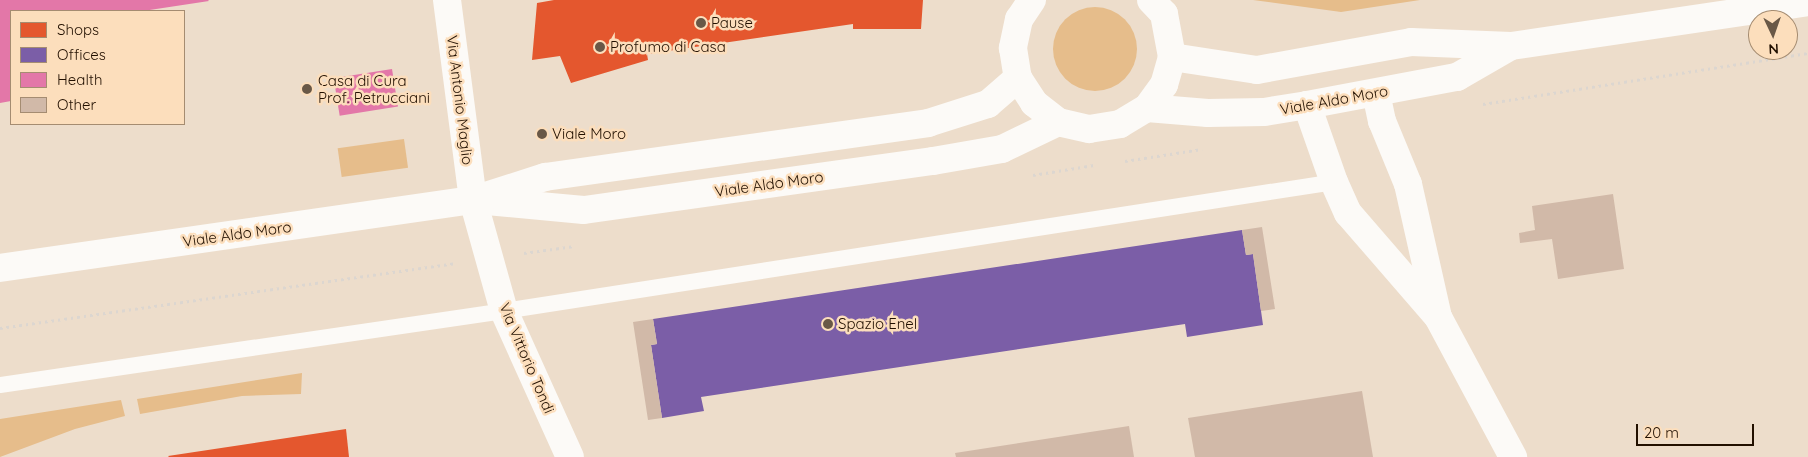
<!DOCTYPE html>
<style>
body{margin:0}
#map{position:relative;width:1808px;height:457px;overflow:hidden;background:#edddcb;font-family:Quicksand,sans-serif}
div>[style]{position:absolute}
.green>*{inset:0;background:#e6bd8b;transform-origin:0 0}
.round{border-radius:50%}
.shops>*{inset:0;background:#e4572e}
.offices>*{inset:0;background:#7b5ea7}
.health>*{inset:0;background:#e377a8;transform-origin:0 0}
.building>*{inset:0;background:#d1b9a8}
.path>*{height:3px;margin-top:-1.5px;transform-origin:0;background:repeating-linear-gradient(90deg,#dcd6d0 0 2.5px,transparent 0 6.5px)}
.lane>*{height:16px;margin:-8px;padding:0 8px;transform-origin:8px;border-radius:8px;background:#fcfaf7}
.street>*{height:28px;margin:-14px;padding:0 14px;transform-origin:14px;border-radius:14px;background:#fcfaf7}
.secondary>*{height:28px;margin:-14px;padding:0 14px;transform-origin:14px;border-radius:14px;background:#fcfaf7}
.dots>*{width:14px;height:14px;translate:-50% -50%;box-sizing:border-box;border:2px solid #fcdebc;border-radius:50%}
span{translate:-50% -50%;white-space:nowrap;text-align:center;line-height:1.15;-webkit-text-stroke:5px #fcdebc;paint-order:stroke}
.poi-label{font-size:15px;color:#221000}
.left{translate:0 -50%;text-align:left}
.street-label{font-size:15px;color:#221000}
.legend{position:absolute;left:10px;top:10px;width:175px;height:115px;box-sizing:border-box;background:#fcdebc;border:1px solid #a58c71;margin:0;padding:6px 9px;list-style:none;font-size:15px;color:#221000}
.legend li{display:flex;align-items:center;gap:10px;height:25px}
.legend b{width:25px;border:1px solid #a58c71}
.north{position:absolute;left:1748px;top:10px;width:50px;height:50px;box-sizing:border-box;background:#fcdebc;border:1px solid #a58c71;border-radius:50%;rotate:177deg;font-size:14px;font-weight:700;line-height:20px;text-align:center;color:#221000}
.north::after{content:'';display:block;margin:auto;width:18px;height:22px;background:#695847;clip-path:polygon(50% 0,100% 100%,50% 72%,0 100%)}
.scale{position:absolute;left:1636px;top:424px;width:118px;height:22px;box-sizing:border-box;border:2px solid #221000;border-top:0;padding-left:6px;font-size:15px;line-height:18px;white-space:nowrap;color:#221000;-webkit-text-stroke:4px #fcdebc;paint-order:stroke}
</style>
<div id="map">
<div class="green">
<i style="clip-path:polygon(1253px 0,1420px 0,1341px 12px)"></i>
<i class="round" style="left:1053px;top:7px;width:84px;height:84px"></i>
<i style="left:404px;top:139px;width:29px;height:67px;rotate:82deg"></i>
<i style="clip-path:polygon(302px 373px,301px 394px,242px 396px,140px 414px,137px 399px)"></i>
<i style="clip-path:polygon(121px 400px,125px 416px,75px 429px,0 457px,0 419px)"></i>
</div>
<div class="shops">
<i style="clip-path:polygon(554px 0,923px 0,921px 29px,853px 29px,853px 24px,647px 54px,648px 60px,571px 83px,560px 56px,532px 60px,537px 3px)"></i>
<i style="clip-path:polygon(346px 429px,349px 457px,169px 457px,168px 456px)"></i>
</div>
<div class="offices">
<i style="clip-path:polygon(1242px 230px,1246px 255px,1253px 254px,1263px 325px,1187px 337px,1185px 324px,701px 397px,704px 411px,662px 418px,651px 345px,657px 344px,653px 319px)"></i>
</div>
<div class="health">
<i style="clip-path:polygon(0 0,208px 0,209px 1px,143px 11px,11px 11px,11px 101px,0 103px)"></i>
<i style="left:392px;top:69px;width:38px;height:59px;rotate:81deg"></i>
</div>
<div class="building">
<i style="clip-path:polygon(1613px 194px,1624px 269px,1558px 279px,1552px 239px,1520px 243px,1519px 233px,1535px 230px,1532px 206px)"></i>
<i style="clip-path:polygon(1262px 227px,1275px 309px,1261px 311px,1253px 254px,1246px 255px,1242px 230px)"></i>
<i style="clip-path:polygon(653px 319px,657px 344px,651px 345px,662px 418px,648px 420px,633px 322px)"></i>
<i style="clip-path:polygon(1362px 391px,1373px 457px,1195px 457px,1188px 418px)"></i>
<i style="clip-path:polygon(1129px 426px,1134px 457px,956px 457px,955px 453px)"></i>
</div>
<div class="path">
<i style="left:1483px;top:104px;width:329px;rotate:-8.9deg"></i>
<i style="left:1125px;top:161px;width:78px;rotate:-8.9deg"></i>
<i style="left:1033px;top:175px;width:62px;rotate:-9.3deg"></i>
<i style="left:524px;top:253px;width:51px;rotate:-7.8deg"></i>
<i style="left:0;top:328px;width:461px;rotate:-8.1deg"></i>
</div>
<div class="lane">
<i style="left:0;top:385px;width:509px;rotate:-8.35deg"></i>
<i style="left:504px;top:311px;width:840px;rotate:-8.83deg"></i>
</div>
<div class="street">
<i style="left:447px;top:0;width:202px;rotate:82.6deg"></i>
<i style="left:473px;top:200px;width:115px;rotate:74.4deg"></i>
<i style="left:504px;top:311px;width:160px;rotate:65.7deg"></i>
<i style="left:1376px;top:93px;width:29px;rotate:78deg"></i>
<i style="left:1382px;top:121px;width:68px;rotate:67.6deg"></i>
<i style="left:1408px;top:184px;width:132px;rotate:77.3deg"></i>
<i style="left:1307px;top:105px;width:82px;rotate:70.7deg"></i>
<i style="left:1334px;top:182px;width:34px;rotate:66deg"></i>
<i style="left:1348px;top:213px;width:138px;rotate:49.1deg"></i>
<i style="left:1438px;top:317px;width:159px;rotate:61.8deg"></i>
<i style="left:487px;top:201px;width:97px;rotate:5.3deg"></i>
<i style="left:584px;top:210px;width:352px;rotate:-8deg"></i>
<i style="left:933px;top:161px;width:70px;rotate:-9.9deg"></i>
<i style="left:1002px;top:149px;width:62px;rotate:-25.7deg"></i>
<i style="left:0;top:268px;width:478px;rotate:-8.2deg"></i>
<i style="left:473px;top:200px;width:76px;rotate:-17.7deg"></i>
<i style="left:545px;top:177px;width:387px;rotate:-8deg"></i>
<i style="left:928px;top:123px;width:63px;rotate:-17.6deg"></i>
<i style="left:988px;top:104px;width:40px;rotate:-41deg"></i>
</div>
<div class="secondary">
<i style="left:1032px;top:0;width:23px;rotate:124deg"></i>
<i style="left:1019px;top:19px;width:30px;rotate:102deg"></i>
<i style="left:1013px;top:48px;width:30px;rotate:81deg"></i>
<i style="left:1018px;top:78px;width:30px;rotate:57deg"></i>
<i style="left:1034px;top:103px;width:31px;rotate:38deg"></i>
<i style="left:1058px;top:122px;width:32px;rotate:13deg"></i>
<i style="left:1089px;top:129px;width:31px;rotate:-9deg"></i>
<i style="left:1120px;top:124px;width:31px;rotate:-31deg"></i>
<i style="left:1147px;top:108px;width:29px;rotate:-54deg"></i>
<i style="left:1164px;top:85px;width:29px;rotate:-74deg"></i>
<i style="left:1172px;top:57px;width:44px;rotate:-100.5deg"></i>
<i style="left:1164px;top:14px;width:19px;rotate:-133deg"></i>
<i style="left:1172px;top:57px;width:86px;rotate:8.7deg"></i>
<i style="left:1257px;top:70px;width:157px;rotate:-10.3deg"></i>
<i style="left:1411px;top:42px;width:100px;rotate:2.3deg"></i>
<i style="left:1511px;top:46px;width:300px;rotate:-8.4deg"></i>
<i style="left:1147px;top:108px;width:61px;rotate:4.7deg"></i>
<i style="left:1208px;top:113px;width:56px;rotate:-1deg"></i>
<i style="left:1264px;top:112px;width:44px;rotate:-9.2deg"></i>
<i style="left:1307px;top:105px;width:153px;rotate:-10.6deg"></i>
<i style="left:1457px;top:77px;width:62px;rotate:-29.9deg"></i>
</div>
<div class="dots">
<i style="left:701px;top:23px;background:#695847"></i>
<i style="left:600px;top:47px;background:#695847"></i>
<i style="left:307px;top:89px;background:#695847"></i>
<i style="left:542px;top:134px;background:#695847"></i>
<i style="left:828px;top:324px;background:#695847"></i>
</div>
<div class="poi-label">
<span class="left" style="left:711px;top:23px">Pause</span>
<span class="left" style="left:610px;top:47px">Profumo di Casa</span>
<span class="left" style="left:318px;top:89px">Casa di Cura<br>Prof. Petrucciani</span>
<span class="left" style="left:552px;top:134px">Viale Moro</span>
<span class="left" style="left:838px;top:324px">Spazio Enel</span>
</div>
<div class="street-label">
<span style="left:460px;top:100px;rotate:83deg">Via Antonio Maglio</span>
<span style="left:1334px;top:100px;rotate:-10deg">Viale Aldo Moro</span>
<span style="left:769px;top:184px;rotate:-8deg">Viale Aldo Moro</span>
<span style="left:237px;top:234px;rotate:-8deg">Viale Aldo Moro</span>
<span style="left:527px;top:358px;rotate:67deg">Via Vittorio Tondi</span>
</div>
<ul class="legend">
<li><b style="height:14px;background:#e4572e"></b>Shops</li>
<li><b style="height:14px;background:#7b5ea7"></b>Offices</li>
<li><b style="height:14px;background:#e377a8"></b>Health</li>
<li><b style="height:14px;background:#d1b9a8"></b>Other</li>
</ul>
<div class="north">N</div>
<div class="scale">20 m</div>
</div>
